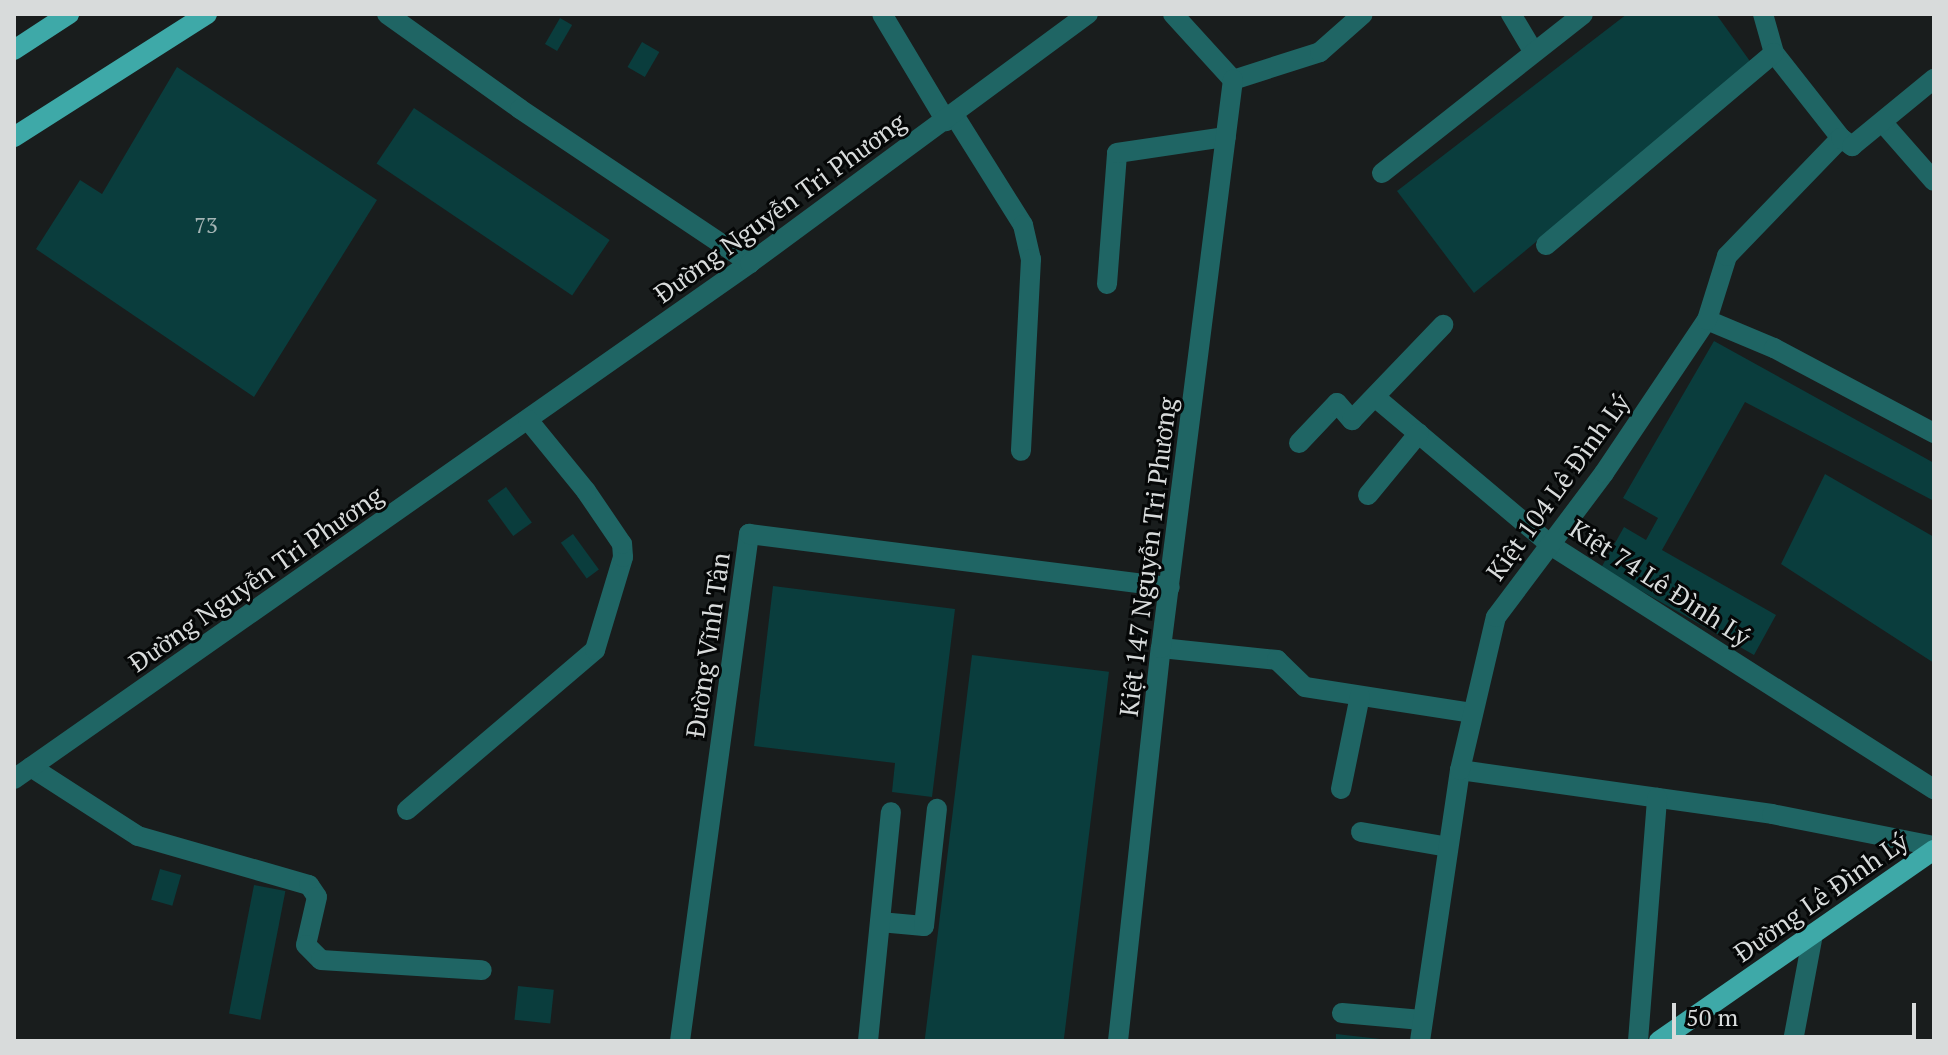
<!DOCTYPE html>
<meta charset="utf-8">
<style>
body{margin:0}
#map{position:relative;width:1948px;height:1055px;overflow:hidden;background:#191d1d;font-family:"PT Serif",serif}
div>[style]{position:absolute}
.building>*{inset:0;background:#0a3d3d;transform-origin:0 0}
.minor>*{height:20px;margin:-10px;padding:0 10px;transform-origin:10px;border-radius:10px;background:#1f6564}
.major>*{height:20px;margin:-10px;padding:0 10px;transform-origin:10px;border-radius:10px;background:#3ea9a8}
span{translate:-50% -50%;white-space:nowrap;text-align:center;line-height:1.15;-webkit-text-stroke:6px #050707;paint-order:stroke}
.number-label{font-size:22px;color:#a4b4b4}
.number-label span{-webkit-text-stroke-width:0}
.street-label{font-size:26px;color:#d8dbdb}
.frame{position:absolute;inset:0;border:16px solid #d8dbdb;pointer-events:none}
.scale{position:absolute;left:1672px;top:1003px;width:244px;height:36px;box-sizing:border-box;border:4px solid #d8dbdb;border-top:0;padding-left:10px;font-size:24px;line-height:28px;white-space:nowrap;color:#d8dbdb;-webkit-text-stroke:6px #050707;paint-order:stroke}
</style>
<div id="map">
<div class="building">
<i style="clip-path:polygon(1627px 14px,1716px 14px,1752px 64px,1474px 293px,1397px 191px)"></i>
<i style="left:560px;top:18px;width:14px;height:30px;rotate:30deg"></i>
<i style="left:642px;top:42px;width:20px;height:29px;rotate:30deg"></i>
<i style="clip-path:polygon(177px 67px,377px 200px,254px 397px,36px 249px,80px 180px,102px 194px)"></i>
<i style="left:414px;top:108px;width:236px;height:67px;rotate:34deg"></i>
<i style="clip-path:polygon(1714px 341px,1934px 463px,1934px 501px,1745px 402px,1662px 550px,1776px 615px,1754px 655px,1601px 568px,1624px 527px,1646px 540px,1658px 518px,1623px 498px)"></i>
<i style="clip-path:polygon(1825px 474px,1934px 537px,1934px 663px,1781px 564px)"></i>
<i style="left:506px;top:487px;width:44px;height:23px;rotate:54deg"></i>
<i style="left:573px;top:534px;width:44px;height:15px;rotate:54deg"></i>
<i style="clip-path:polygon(773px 586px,955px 609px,932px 797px,892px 792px,895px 763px,754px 746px)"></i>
<i style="left:972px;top:655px;width:138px;height:389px;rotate:7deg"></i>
<i style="left:160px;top:869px;width:22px;height:32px;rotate:16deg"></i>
<i style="left:254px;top:885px;width:32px;height:131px;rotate:11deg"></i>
<i style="left:518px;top:986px;width:36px;height:34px;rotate:6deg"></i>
<i style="clip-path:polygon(1336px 1034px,1380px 1039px,1380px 1041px,1336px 1041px)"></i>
</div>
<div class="minor">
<i style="left:387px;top:14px;width:163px;rotate:35.5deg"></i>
<i style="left:520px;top:109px;width:277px;rotate:33.8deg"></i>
<i style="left:882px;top:14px;width:125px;rotate:59.1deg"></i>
<i style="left:1173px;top:14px;width:89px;rotate:47.7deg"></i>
<i style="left:1511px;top:14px;width:43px;rotate:59.3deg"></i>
<i style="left:1763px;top:14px;width:41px;rotate:74.2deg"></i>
<i style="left:1774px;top:53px;width:108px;rotate:51.8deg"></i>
<i style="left:1233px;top:80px;width:91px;rotate:-17.8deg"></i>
<i style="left:1320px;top:52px;width:57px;rotate:-41.5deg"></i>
<i style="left:954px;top:115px;width:130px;rotate:57.9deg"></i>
<i style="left:1023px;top:225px;width:35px;rotate:77deg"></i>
<i style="left:1031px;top:259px;width:192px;rotate:93deg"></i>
<i style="left:1883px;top:123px;width:77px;rotate:48.7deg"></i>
<i style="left:1382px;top:173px;width:256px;rotate:-38.3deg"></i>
<i style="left:1546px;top:245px;width:298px;rotate:-40.1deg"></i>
<i style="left:1107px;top:284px;width:131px;rotate:-85.6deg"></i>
<i style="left:1117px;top:153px;width:110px;rotate:-8.4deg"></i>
<i style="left:1707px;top:320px;width:73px;rotate:22.7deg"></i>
<i style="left:1774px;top:348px;width:181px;rotate:28deg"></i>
<i style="left:1375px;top:397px;width:231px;rotate:40.1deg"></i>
<i style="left:1552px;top:546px;width:453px;rotate:32.5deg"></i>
<i style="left:1299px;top:443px;width:55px;rotate:-46.5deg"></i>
<i style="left:1337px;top:403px;width:23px;rotate:49deg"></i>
<i style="left:1352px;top:420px;width:132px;rotate:-46.2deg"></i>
<i style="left:1368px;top:495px;width:80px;rotate:-50.6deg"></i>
<i style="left:1161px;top:648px;width:117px;rotate:5.9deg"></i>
<i style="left:1277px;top:660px;width:39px;rotate:44deg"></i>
<i style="left:1305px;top:687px;width:170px;rotate:8.8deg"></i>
<i style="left:31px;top:767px;width:127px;rotate:32.8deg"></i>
<i style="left:138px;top:836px;width:178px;rotate:16deg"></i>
<i style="left:309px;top:885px;width:14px;rotate:56deg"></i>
<i style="left:317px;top:897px;width:49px;rotate:102.9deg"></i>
<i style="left:306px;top:945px;width:21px;rotate:45deg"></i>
<i style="left:321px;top:960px;width:161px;rotate:3.6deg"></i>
<i style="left:1460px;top:770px;width:315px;rotate:8deg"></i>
<i style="left:1772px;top:814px;width:165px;rotate:11.2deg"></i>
<i style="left:14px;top:779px;width:899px;rotate:-35.03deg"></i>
<i style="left:750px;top:263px;width:420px;rotate:-36.4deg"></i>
<i style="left:1341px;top:789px;width:95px;rotate:-78.5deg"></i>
<i style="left:407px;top:810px;width:247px;rotate:-40.4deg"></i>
<i style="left:595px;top:650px;width:97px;rotate:-73.2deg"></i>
<i style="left:623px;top:557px;width:13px;rotate:-94deg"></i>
<i style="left:622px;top:544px;width:64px;rotate:-124.2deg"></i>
<i style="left:586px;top:491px;width:92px;rotate:-129.2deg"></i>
<i style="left:1361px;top:832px;width:88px;rotate:9.8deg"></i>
<i style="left:880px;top:922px;width:44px;rotate:5.2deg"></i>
<i style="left:924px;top:926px;width:118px;rotate:-83.7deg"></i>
<i style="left:1342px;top:1013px;width:80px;rotate:5deg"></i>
<i style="left:680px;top:1041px;width:512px;rotate:-82.25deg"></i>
<i style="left:749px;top:534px;width:424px;rotate:7.2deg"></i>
<i style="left:868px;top:1041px;width:230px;rotate:-84.3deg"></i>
<i style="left:1118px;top:1041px;width:395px;rotate:-83.8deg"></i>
<i style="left:1161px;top:648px;width:573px;rotate:-82.78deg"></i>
<i style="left:1420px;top:1041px;width:274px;rotate:-81.6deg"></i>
<i style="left:1460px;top:770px;width:157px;rotate:-76.8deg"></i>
<i style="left:1496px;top:617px;width:180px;rotate:-53.1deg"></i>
<i style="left:1604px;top:473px;width:184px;rotate:-56.1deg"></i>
<i style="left:1707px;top:320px;width:67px;rotate:-72.6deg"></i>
<i style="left:1727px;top:256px;width:164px;rotate:-46deg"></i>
<i style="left:1841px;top:138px;width:14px;rotate:36deg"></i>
<i style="left:1852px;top:146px;width:106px;rotate:-39.3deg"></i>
<i style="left:1638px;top:1041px;width:244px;rotate:-85.5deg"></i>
<i style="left:1793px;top:1041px;width:109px;rotate:-79.4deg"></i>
</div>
<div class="major">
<i style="left:14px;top:50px;width:66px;rotate:-33.2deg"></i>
<i style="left:14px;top:137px;width:229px;rotate:-32.5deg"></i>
<i style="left:1659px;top:1041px;width:335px;rotate:-34.8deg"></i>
</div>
<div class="number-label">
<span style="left:206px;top:225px">73</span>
</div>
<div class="street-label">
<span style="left:780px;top:208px;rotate:-36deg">Đường Nguyễn Tri Phương</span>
<span style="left:1558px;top:487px;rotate:-54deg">Kiệt 104 Lê Đình Lý</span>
<span style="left:1148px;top:557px;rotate:-83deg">Kiệt 147 Nguyễn Tri Phương</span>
<span style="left:256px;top:579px;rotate:-35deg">Đường Nguyễn Tri Phương</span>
<span style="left:1660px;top:583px;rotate:33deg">Kiệt 74 Lê Đình Lý</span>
<span style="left:708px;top:645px;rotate:-82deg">Đường Vĩnh Tân</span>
<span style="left:1821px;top:897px;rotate:-35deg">Đường Lê Đình Lý</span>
</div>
<div class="frame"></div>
<div class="scale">50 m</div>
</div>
